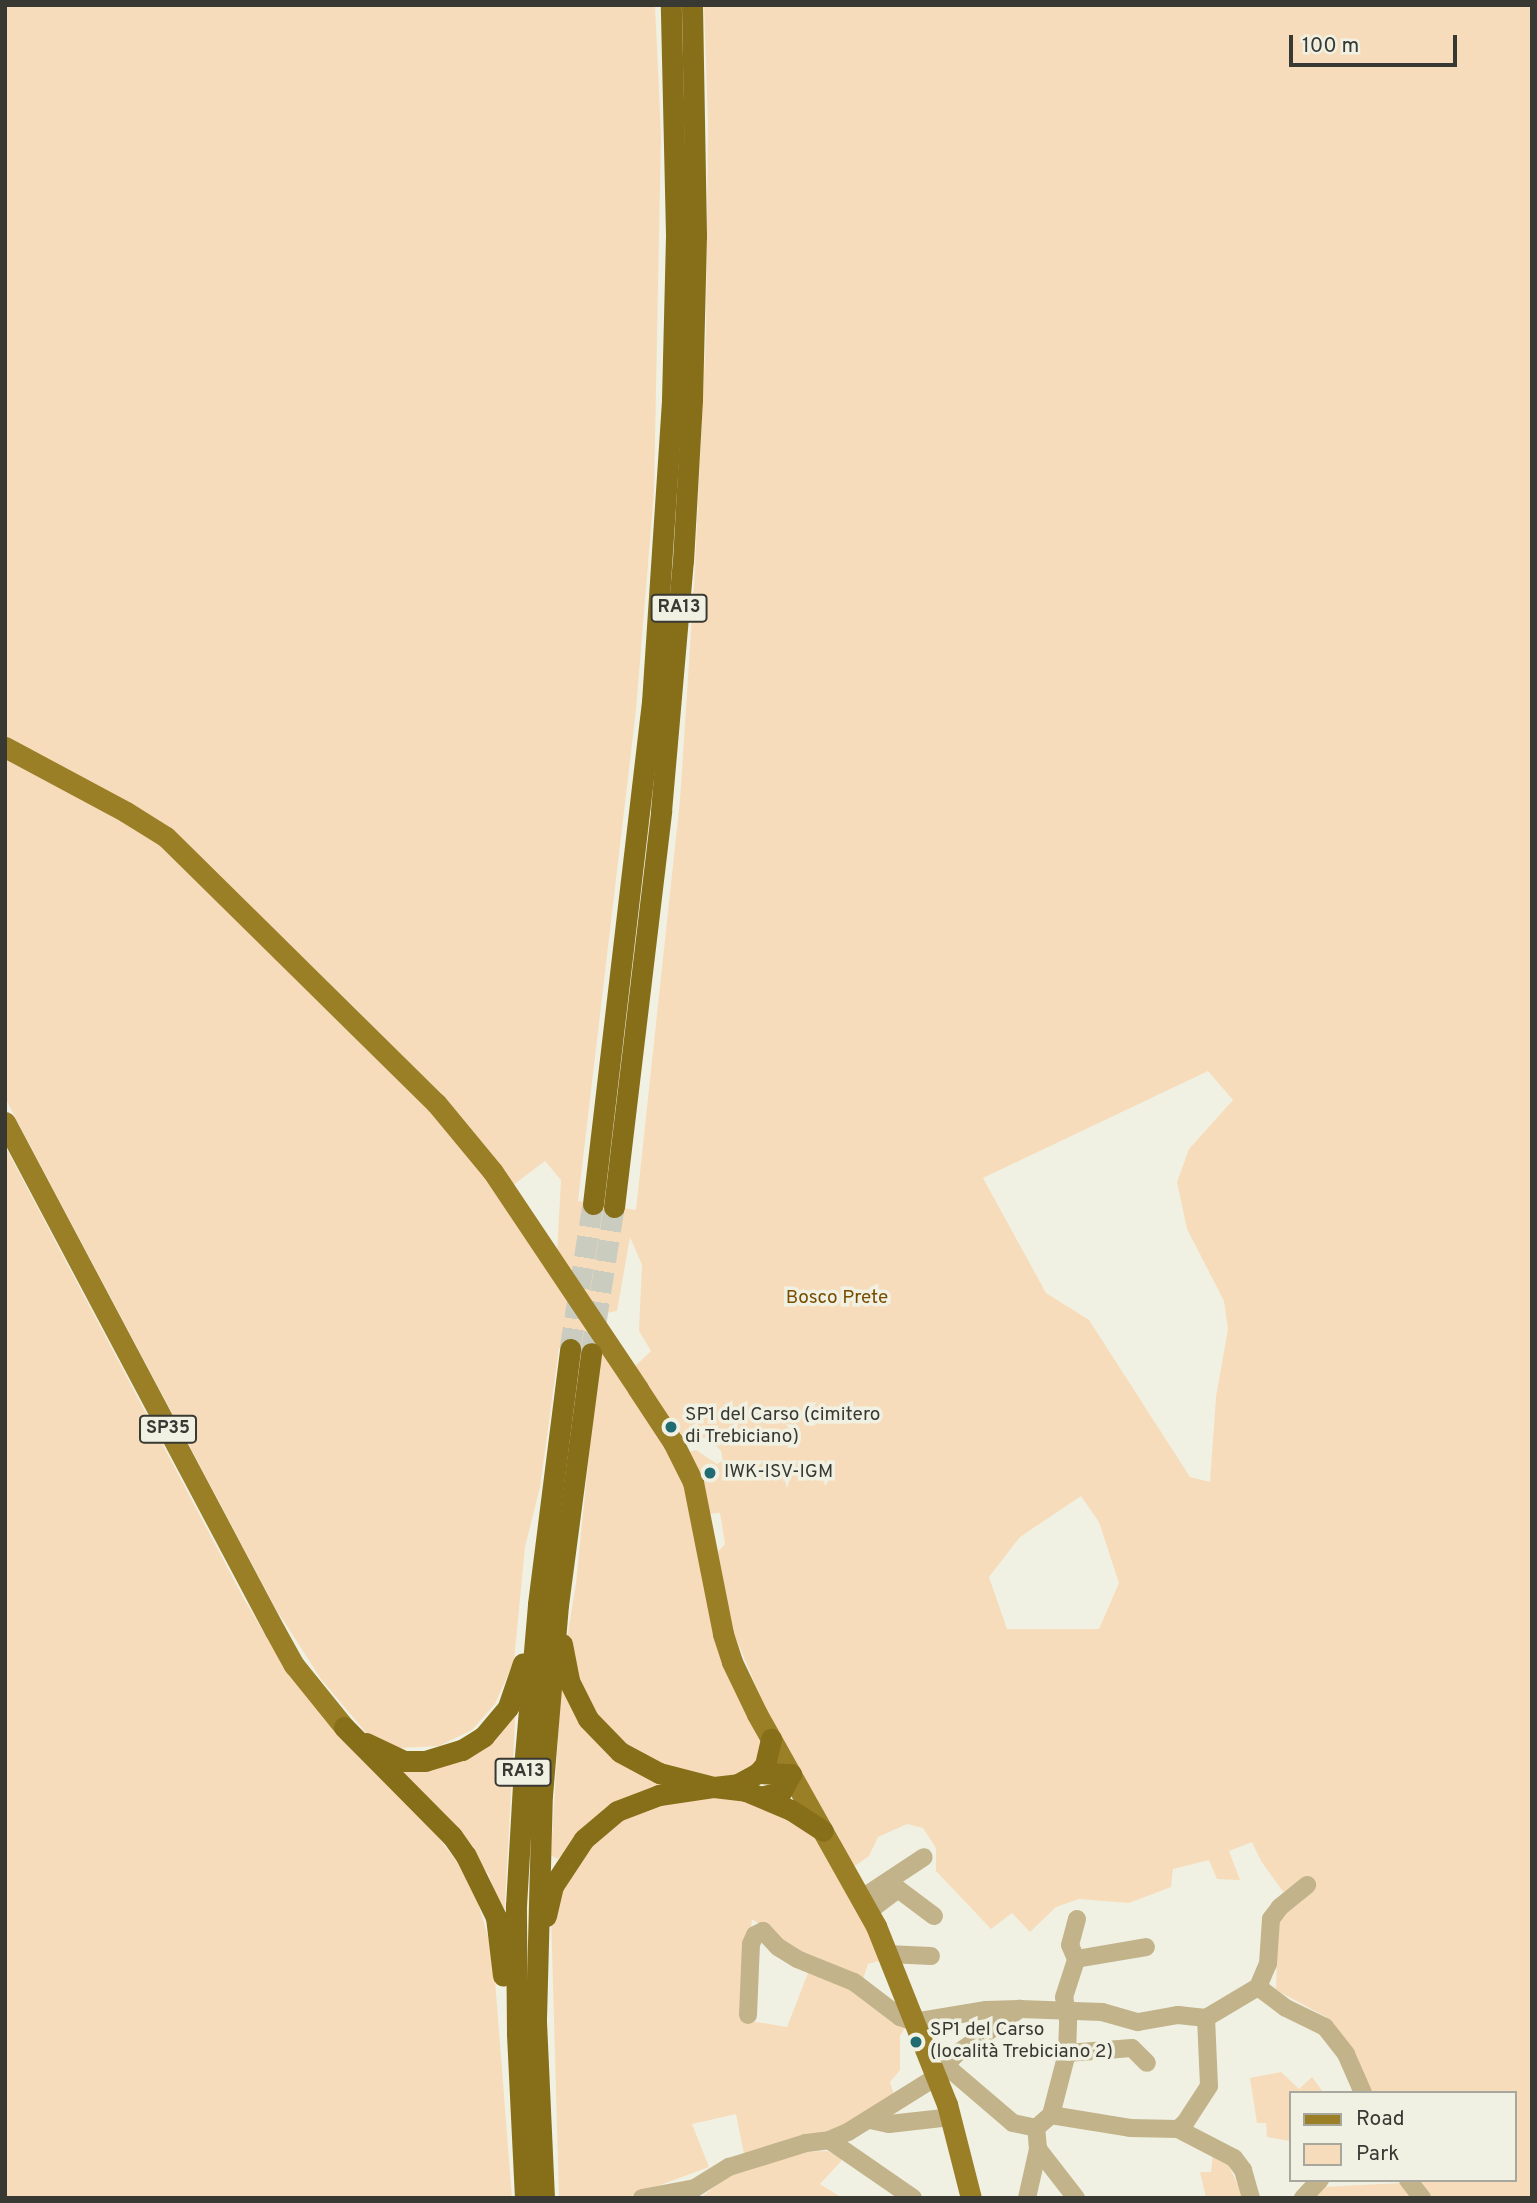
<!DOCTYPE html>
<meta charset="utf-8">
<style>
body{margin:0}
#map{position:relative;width:1537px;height:2203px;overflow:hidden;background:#f0f1e3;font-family:Overpass,sans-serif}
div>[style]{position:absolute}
.green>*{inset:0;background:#f7dcbb}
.highway-tunnel>*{height:21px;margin-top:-10.5px;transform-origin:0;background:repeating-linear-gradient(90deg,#cbccc0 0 21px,transparent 0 31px)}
.minor>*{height:18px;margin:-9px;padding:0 9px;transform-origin:9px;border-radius:9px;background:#c2b38a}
.major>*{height:21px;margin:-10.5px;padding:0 10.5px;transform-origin:10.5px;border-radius:10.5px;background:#9a7f27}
.highway>*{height:21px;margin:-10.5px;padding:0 10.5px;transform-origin:10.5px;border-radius:10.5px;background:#876e19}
.dots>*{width:19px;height:19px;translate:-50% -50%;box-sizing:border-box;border:4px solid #f0f1e3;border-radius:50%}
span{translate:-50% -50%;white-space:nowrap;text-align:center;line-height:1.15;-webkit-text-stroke:7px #f0f1e3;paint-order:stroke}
.shield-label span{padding:2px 5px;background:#f0f1e3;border:2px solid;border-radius:5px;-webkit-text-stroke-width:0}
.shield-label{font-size:18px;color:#393934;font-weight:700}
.park-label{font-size:19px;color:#784d00}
.poi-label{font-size:19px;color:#393934}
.left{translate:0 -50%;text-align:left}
.frame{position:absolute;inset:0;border:7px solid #393934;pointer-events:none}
.legend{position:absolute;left:1289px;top:2091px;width:228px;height:91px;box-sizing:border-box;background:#f0f1e3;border:2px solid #a7a79d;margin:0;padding:9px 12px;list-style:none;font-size:21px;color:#393934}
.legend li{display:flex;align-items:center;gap:14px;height:35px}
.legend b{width:35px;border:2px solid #a7a79d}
.scale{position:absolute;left:1289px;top:35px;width:168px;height:32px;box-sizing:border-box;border:4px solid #393934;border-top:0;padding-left:9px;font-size:21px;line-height:24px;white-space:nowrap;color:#393934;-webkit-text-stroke:5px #f0f1e3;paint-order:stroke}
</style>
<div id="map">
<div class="green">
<i style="clip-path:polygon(evenodd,5px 5px,655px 5px,661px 135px,654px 491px,636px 710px,578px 1201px,636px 1210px,680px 800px,694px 585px,706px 335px,708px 123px,704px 5px,1532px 5px,1532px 2198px,1433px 2198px,1418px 2180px,1514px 2180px,1514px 2093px,1369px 2093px,1354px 2056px,1326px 2017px,1276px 1990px,1278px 1925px,1284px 1893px,1261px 1861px,1252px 1842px,1229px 1851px,1240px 1880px,1217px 1879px,1209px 1860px,1173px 1869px,1171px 1887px,1129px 1903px,1079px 1899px,1056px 1907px,1030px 1932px,1012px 1913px,991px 1929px,936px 1871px,936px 1848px,923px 1828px,907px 1824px,878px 1837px,869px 1856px,852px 1868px,839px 1845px,840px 1839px,768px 1714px,734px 1634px,718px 1552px,725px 1544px,720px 1513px,708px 1514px,689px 1452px,696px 1450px,717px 1464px,723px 1461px,721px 1451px,710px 1439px,679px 1434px,633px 1368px,651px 1351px,639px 1331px,642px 1265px,630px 1237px,617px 1311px,606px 1313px,594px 1309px,557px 1255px,561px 1180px,545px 1161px,512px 1186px,481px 1142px,359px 1012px,219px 876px,5px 737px,5px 5px,1208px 1071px,1233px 1100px,1189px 1149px,1177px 1182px,1187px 1229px,1224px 1301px,1228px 1329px,1216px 1397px,1210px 1482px,1190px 1477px,1089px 1320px,1046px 1293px,983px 1178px,1208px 1071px,5px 5px,1081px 1496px,1099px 1522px,1119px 1583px,1099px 1629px,1007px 1629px,989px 1577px,1020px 1537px,1081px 1496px)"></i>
<i style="clip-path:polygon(5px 756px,159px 842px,461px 1140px,680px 1467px,760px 1731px,761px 1755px,746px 1773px,711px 1778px,678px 1772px,617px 1740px,581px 1692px,567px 1639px,576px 1583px,599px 1354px,559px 1348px,540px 1487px,525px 1547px,514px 1661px,495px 1704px,472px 1730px,439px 1746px,399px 1748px,368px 1735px,321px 1679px,276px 1609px,5px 1098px)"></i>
<i style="clip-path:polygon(5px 1146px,244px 1599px,271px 1645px,338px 1733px,433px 1830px,472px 1882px,493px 1954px,512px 2198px,5px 2198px)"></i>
<i style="clip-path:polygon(561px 1689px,666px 1783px,557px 1859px,551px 1855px)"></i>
<i style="clip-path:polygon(516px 1704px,504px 1919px,489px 1875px,476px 1857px,387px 1762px,426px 1771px,466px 1757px)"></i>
<i style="clip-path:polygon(677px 1797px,732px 1798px,766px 1805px,816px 1834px,835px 1865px,882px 1960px,868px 1964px,863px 1979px,805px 1958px,752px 1919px,739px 2019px,787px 2027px,808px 1973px,845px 1985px,905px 2027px,900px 2036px,900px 2070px,890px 2082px,894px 2095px,848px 2125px,744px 2154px,736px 2114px,692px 2124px,709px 2167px,625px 2198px,559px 2198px,551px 1914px,570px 1868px,615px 1820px)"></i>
<i style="clip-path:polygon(1281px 2072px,1299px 2089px,1312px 2077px,1323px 2092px,1290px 2093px,1290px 2141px,1267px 2137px,1266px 2123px,1257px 2123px,1250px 2078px)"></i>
<i style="clip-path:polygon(827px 2151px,844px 2158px,820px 2184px,842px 2198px,700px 2198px,734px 2172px,801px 2152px)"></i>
<i style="clip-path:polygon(1213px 2153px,1228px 2164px,1244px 2198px,1206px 2198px,1200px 2172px,1211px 2172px)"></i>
<i style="clip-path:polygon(1401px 2183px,1414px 2198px,1314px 2198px,1323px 2187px)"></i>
</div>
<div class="highway-tunnel">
<i style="left:570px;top:1349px;width:147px;rotate:-81deg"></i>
<i style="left:591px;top:1353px;width:148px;rotate:-81deg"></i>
</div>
<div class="minor">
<i style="left:862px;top:1898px;width:74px;rotate:-33.5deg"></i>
<i style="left:869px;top:1911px;width:36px;rotate:-37deg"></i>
<i style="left:898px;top:1889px;width:45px;rotate:36.9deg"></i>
<i style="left:887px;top:1954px;width:44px;rotate:2.6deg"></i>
<i style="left:1076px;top:1959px;width:71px;rotate:-9.7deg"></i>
<i style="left:1258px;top:1987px;width:35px;rotate:37deg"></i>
<i style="left:1286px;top:2008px;width:43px;rotate:26deg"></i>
<i style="left:1325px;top:2027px;width:34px;rotate:52deg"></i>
<i style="left:1346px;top:2054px;width:43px;rotate:66.4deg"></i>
<i style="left:748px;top:2015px;width:71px;rotate:-87.6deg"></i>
<i style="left:751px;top:1944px;width:10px;rotate:-66deg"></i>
<i style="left:755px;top:1935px;width:9px;rotate:-27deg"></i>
<i style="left:763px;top:1931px;width:22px;rotate:47deg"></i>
<i style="left:778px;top:1947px;width:22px;rotate:32deg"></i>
<i style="left:797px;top:1959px;width:61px;rotate:22deg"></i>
<i style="left:854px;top:1982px;width:58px;rotate:37.3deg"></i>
<i style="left:900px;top:2017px;width:15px;rotate:20deg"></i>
<i style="left:914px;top:2022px;width:73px;rotate:-9.5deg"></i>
<i style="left:986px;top:2010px;width:34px;rotate:-2deg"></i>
<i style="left:1067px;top:2053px;width:65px;rotate:-4.4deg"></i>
<i style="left:1132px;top:2048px;width:21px;rotate:45deg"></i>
<i style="left:945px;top:2065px;width:89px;rotate:40.5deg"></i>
<i style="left:1013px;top:2123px;width:24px;rotate:12deg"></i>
<i style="left:1051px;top:2115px;width:64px;rotate:-75.5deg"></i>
<i style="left:1067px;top:2053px;width:34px;rotate:-88deg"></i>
<i style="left:1068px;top:2019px;width:22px;rotate:-100deg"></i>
<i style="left:1064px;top:1997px;width:40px;rotate:-72deg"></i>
<i style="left:1076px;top:1959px;width:15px;rotate:-113deg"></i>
<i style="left:1070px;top:1945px;width:27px;rotate:-75deg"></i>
<i style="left:870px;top:2120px;width:19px;rotate:12deg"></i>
<i style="left:889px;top:2124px;width:62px;rotate:-6.4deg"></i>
<i style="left:1178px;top:2129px;width:63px;rotate:27.4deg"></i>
<i style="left:1234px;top:2158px;width:15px;rotate:53deg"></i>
<i style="left:1243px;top:2170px;width:29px;rotate:74deg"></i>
<i style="left:829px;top:2140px;width:102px;rotate:34.6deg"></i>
<i style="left:1038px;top:2149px;width:62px;rotate:52.2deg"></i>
<i style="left:1408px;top:2180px;width:23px;rotate:52deg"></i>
<i style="left:642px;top:2198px;width:54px;rotate:-10.7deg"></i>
<i style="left:695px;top:2188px;width:40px;rotate:-32deg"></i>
<i style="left:729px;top:2167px;width:81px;rotate:-17.3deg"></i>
<i style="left:806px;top:2143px;width:23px;rotate:-7deg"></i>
<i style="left:829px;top:2140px;width:21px;rotate:-23deg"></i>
<i style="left:848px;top:2132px;width:104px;rotate:-32deg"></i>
<i style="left:936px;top:2077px;width:29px;rotate:-49deg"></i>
<i style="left:955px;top:2055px;width:80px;rotate:-35.3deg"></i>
<i style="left:1020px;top:2009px;width:82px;rotate:2.1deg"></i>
<i style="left:1102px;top:2012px;width:37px;rotate:16deg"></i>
<i style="left:1138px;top:2022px;width:41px;rotate:-9.9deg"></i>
<i style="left:1178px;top:2015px;width:28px;rotate:6deg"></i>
<i style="left:1206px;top:2018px;width:61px;rotate:-30.8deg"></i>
<i style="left:1258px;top:1987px;width:25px;rotate:-67deg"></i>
<i style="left:1268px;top:1964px;width:45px;rotate:-86.2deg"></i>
<i style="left:1271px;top:1919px;width:15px;rotate:-53deg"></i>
<i style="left:1280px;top:1907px;width:35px;rotate:-39deg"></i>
<i style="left:1027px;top:2198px;width:50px;rotate:-77.3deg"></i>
<i style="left:1038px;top:2149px;width:21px;rotate:-95deg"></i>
<i style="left:1036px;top:2128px;width:20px;rotate:-41deg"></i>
<i style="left:1051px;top:2115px;width:80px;rotate:9.3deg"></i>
<i style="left:1130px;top:2128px;width:48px;rotate:1.2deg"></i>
<i style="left:1178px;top:2129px;width:9px;rotate:-41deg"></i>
<i style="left:1185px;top:2123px;width:44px;rotate:-57deg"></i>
<i style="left:1209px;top:2086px;width:68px;rotate:-92.5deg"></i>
<i style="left:1303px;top:2198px;width:25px;rotate:-47deg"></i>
</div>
<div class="major">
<i style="left:5px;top:747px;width:137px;rotate:28.2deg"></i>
<i style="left:126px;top:812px;width:47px;rotate:32deg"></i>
<i style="left:166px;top:837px;width:379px;rotate:44.6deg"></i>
<i style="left:436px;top:1103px;width:89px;rotate:50.4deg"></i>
<i style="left:493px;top:1172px;width:261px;rotate:56.2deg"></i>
<i style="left:638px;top:1389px;width:64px;rotate:56.6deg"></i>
<i style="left:673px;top:1442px;width:45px;rotate:63.4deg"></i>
<i style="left:693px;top:1482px;width:155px;rotate:78.8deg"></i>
<i style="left:723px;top:1634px;width:29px;rotate:72deg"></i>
<i style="left:732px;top:1662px;width:58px;rotate:64.3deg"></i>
<i style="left:757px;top:1714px;width:243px;rotate:60.7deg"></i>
<i style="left:876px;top:1926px;width:192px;rotate:68.3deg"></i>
<i style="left:947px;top:2104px;width:97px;rotate:75.7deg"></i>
<i style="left:5px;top:1122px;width:576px;rotate:62.06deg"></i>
<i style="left:275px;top:1631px;width:39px;rotate:61deg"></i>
<i style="left:294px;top:1665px;width:80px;rotate:51.1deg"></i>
</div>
<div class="highway">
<i style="left:593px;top:1204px;width:505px;rotate:-83.3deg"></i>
<i style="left:652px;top:702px;width:303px;rotate:-86.2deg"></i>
<i style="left:672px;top:400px;width:166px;rotate:-88.6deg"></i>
<i style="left:676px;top:234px;width:229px;rotate:-91.3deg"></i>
<i style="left:614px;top:1207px;width:399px;rotate:-83.2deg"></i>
<i style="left:661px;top:811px;width:251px;rotate:-85deg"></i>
<i style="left:683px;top:561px;width:162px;rotate:-86.8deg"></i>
<i style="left:692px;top:399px;width:164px;rotate:-88.6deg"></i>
<i style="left:696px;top:235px;width:230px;rotate:-91deg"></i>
<i style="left:562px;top:1644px;width:38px;rotate:79deg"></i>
<i style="left:569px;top:1681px;width:42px;rotate:63.4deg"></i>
<i style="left:588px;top:1719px;width:46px;rotate:45.9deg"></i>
<i style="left:620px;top:1752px;width:44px;rotate:28.3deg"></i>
<i style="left:659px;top:1773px;width:57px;rotate:14.3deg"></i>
<i style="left:714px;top:1787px;width:24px;rotate:-7deg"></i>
<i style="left:738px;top:1784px;width:23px;rotate:-29deg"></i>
<i style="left:758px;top:1773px;width:11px;rotate:-49deg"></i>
<i style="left:765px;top:1765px;width:27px;rotate:-77deg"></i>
<i style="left:344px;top:1727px;width:153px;rotate:45.3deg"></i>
<i style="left:452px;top:1836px;width:24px;rotate:55deg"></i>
<i style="left:466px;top:1856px;width:68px;rotate:63.8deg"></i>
<i style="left:496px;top:1917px;width:59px;rotate:83.2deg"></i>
<i style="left:366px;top:1743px;width:42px;rotate:25.3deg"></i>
<i style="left:404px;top:1761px;width:21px"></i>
<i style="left:425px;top:1761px;width:39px;rotate:-17deg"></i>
<i style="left:462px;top:1750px;width:26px;rotate:-32deg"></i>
<i style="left:484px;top:1736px;width:38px;rotate:-50deg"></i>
<i style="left:508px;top:1707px;width:46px;rotate:-71.2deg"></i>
<i style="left:758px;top:1773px;width:33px;rotate:2deg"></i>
<i style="left:791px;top:1774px;width:21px;rotate:119deg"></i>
<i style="left:781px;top:1792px;width:18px;rotate:167deg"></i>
<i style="left:546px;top:1916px;width:31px;rotate:-77deg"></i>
<i style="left:553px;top:1886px;width:56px;rotate:-56.6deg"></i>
<i style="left:584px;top:1839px;width:43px;rotate:-40.3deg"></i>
<i style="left:617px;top:1811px;width:45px;rotate:-20.9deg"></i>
<i style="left:659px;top:1795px;width:56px;rotate:-8.3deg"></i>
<i style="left:714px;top:1787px;width:32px;rotate:7deg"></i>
<i style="left:746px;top:1791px;width:49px;rotate:22.9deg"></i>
<i style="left:791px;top:1810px;width:38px;rotate:33deg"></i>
<i style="left:525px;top:2198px;width:165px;rotate:-92.8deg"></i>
<i style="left:517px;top:2033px;width:127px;rotate:-90.5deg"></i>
<i style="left:516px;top:1906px;width:138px;rotate:-86.7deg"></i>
<i style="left:524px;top:1768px;width:165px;rotate:-85.1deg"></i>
<i style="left:538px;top:1604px;width:257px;rotate:-82.8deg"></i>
<i style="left:544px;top:2198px;width:179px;rotate:-92.6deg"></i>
<i style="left:536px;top:2019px;width:224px;rotate:-88.5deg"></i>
<i style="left:542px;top:1795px;width:191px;rotate:-85.2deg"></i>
<i style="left:558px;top:1605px;width:254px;rotate:-82.5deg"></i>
</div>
<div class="dots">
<i style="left:671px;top:1427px;background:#216c73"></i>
<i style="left:710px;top:1473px;background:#216c73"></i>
<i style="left:916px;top:2042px;background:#216c73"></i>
</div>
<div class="shield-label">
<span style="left:679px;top:608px">RA13</span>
<span style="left:168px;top:1429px">SP35</span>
<span style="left:523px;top:1772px">RA13</span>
</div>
<div class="park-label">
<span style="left:837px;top:1299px">Bosco Prete</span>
</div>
<div class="poi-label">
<span class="left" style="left:685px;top:1427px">SP1 del Carso (cimitero<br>di Trebiciano)</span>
<span class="left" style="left:724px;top:1473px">IWK-ISV-IGM</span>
<span class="left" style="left:930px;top:2042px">SP1 del Carso<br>(località Trebiciano 2)</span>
</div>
<div class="frame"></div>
<ul class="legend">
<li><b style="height:9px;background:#9a7f27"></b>Road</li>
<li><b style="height:19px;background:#f7dcbb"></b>Park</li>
</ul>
<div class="scale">100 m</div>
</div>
